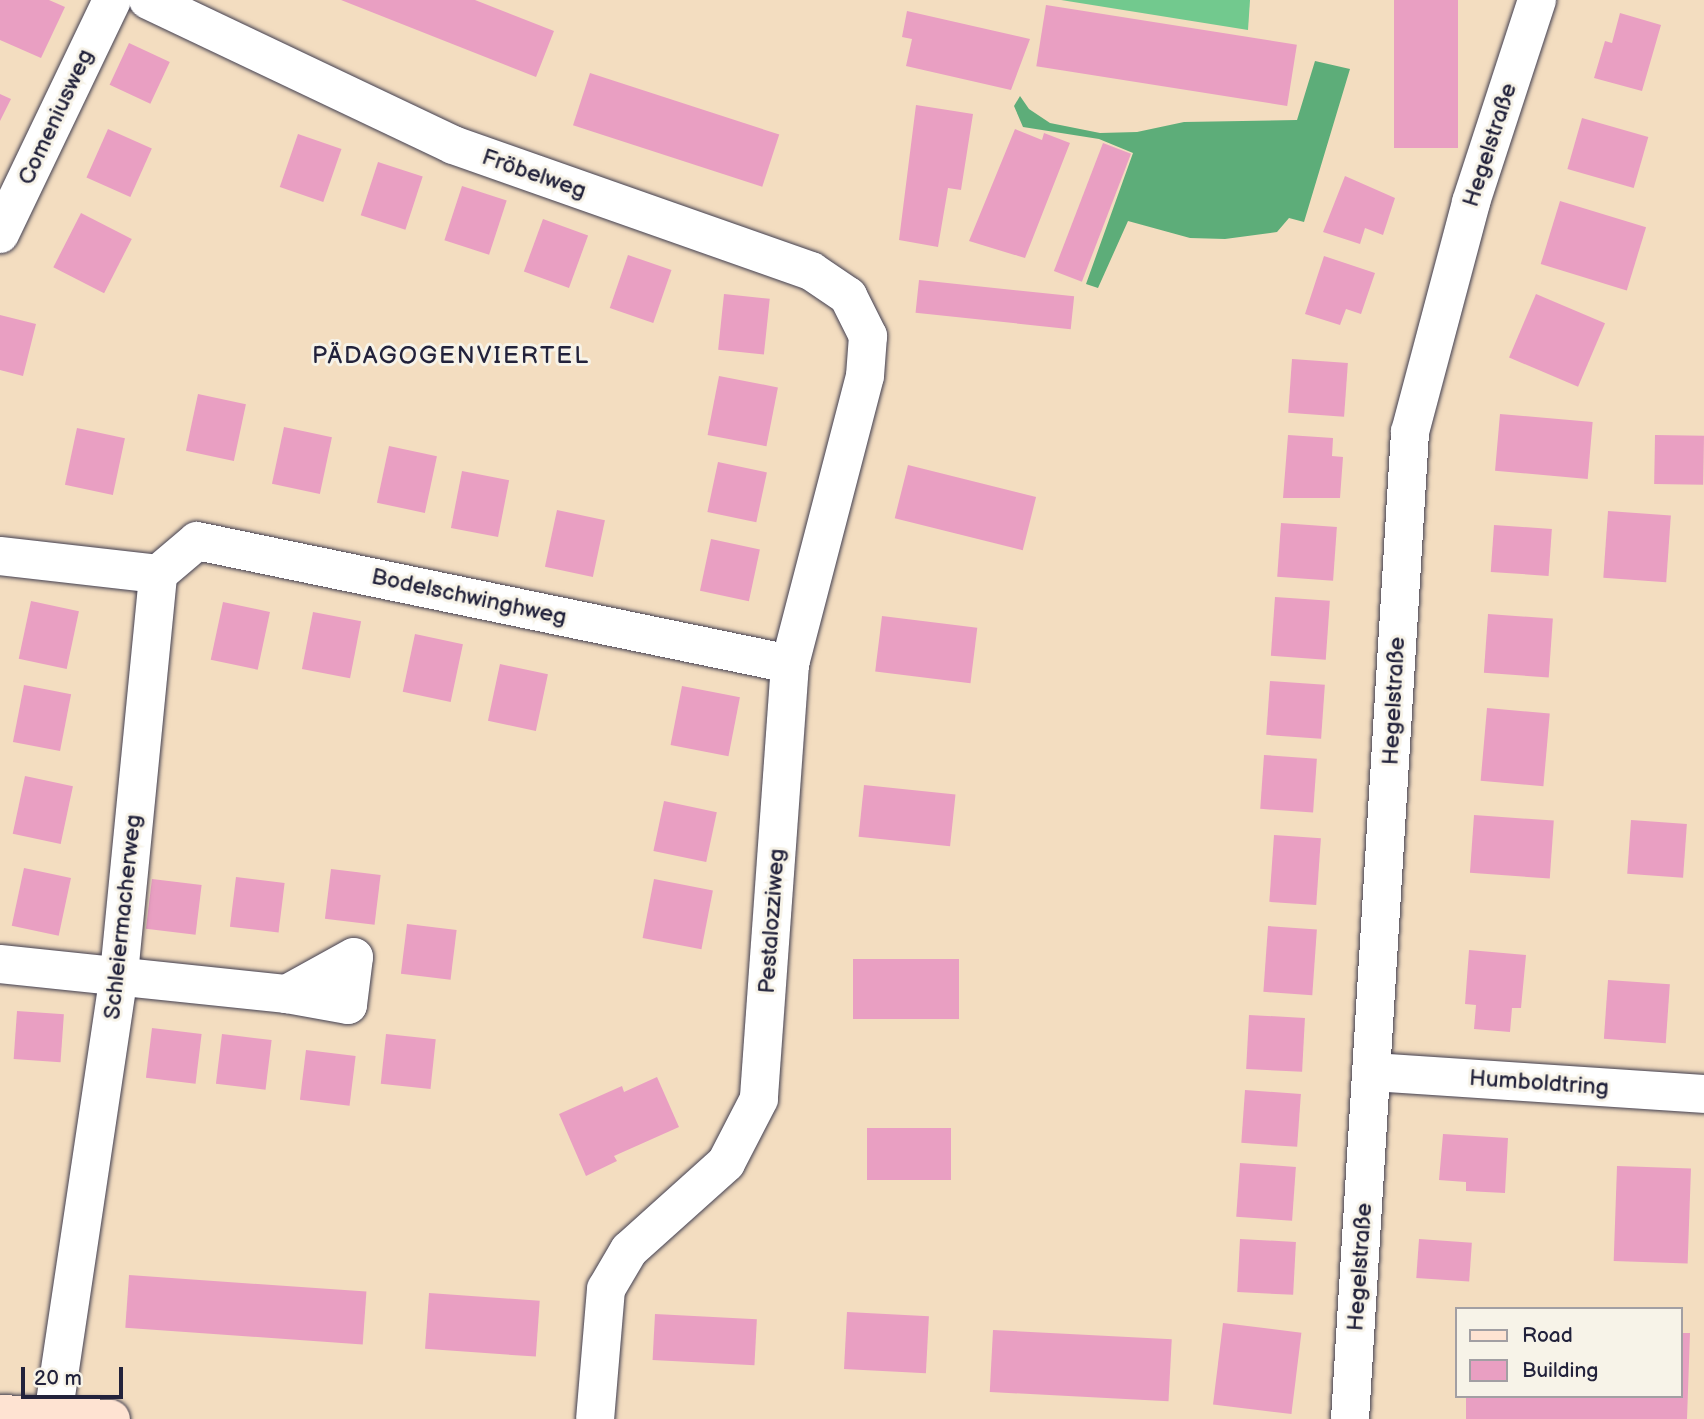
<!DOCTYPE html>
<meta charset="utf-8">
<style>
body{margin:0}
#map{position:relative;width:1704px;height:1419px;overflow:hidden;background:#f3ddc0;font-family:"Balsamiq Sans",sans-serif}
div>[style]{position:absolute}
.green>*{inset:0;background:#72c98e}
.forest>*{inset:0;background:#5dad79}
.building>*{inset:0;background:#e99fc2;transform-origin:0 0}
.roads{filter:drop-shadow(0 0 2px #413e4f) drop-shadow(0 0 2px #413e4f)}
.street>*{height:38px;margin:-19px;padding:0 19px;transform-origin:19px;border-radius:19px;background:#fff}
.secondary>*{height:38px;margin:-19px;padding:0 19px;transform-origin:19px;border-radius:19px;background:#fee3d2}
span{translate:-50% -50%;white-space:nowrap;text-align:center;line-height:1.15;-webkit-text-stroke:6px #f7f3e8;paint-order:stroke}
.street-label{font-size:23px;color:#22223b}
.neighbourhood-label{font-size:24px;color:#22223b;letter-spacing:2px}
.legend{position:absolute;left:1455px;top:1307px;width:228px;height:91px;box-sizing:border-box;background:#f7f3e8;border:2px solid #a29fa3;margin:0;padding:9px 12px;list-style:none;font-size:21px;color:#22223b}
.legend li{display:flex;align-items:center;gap:14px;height:35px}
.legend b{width:35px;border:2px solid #a29fa3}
.scale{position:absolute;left:21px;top:1367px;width:102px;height:32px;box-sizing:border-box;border:4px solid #22223b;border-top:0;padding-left:9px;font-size:21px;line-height:24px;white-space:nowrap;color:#22223b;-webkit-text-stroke:5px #f7f3e8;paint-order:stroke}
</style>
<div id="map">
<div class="green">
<i style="clip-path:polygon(1061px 0,1250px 0,1248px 30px)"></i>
</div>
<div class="forest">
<i style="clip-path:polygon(1315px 61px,1350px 69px,1304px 222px,1289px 218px,1277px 232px,1225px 239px,1190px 238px,1128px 221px,1098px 288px,1086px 284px,1133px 153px,1099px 139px,1023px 127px,1014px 106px,1020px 96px,1029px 109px,1050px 123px,1100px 133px,1137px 132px,1184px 122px,1297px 120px)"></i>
</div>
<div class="building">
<i style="clip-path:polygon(0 0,49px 0,65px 7px,41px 58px,0 40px)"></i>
<i style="clip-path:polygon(341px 0,475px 0,554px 31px,536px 77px)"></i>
<i style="left:1394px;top:0;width:64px;height:148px"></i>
<i style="left:1046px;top:5px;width:254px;height:62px;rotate:9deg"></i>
<i style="clip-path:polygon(907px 11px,1030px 39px,1011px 90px,906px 66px,912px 39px,902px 37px)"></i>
<i style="clip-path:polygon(1620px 13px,1661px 25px,1642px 91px,1594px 78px,1605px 41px,1612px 43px)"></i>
<i style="left:129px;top:43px;width:45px;height:46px;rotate:25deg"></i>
<i style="left:590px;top:73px;width:199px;height:55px;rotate:18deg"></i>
<i style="clip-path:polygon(0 94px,11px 99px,0 121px)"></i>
<i style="clip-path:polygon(916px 105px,973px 114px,961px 190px,948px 188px,938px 247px,899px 240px)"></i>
<i style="left:1582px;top:118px;width:69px;height:53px;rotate:16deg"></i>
<i style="left:108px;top:129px;width:48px;height:53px;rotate:24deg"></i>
<i style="clip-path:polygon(1015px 129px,1042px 140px,1044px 133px,1070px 143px,1025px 258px,969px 241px)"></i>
<i style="left:298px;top:134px;width:46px;height:56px;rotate:19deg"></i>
<i style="left:1103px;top:143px;width:30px;height:137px;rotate:21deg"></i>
<i style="left:378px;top:162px;width:47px;height:56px;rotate:18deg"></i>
<i style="clip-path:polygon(1345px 176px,1395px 198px,1383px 235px,1365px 228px,1360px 244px,1323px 232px)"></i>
<i style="left:462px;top:186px;width:47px;height:57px;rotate:18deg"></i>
<i style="left:1560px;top:201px;width:90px;height:66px;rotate:17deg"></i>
<i style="left:81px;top:213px;width:57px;height:61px;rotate:27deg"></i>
<i style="left:543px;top:219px;width:48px;height:56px;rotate:20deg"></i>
<i style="left:628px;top:255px;width:46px;height:56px;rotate:19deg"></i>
<i style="clip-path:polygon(1324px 256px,1375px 273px,1361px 314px,1346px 309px,1340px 325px,1305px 314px)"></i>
<i style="left:919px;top:280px;width:156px;height:33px;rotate:6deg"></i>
<i style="left:724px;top:294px;width:46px;height:56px;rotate:6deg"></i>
<i style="left:1536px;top:294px;width:75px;height:69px;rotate:23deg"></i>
<i style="clip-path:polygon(0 315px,36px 324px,23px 376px,0 370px)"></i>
<i style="left:1292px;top:359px;width:56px;height:54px;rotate:4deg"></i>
<i style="left:719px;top:376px;width:60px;height:60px;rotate:11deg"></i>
<i style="left:198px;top:394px;width:49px;height:58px;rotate:12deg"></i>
<i style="left:1500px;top:414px;width:93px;height:57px;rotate:5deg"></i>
<i style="left:284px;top:427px;width:49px;height:58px;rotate:12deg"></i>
<i style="left:77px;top:428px;width:49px;height:58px;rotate:12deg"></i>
<i style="clip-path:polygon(1288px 435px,1333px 438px,1332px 456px,1343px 457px,1340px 498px,1283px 498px)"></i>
<i style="left:1655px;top:435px;width:49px;height:49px;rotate:1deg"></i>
<i style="left:389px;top:446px;width:49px;height:58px;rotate:12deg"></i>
<i style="left:718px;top:462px;width:50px;height:51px;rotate:12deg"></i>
<i style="left:908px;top:465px;width:132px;height:55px;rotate:14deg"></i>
<i style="left:462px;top:471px;width:48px;height:58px;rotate:11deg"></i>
<i style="left:557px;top:510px;width:49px;height:58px;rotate:12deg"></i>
<i style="left:1608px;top:511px;width:63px;height:67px;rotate:4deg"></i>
<i style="left:1281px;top:523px;width:56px;height:54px;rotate:4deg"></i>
<i style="left:1494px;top:525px;width:58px;height:47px;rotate:4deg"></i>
<i style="left:711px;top:539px;width:50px;height:53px;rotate:12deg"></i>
<i style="left:1275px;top:597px;width:55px;height:59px;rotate:4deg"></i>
<i style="left:31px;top:601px;width:49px;height:59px;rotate:12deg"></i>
<i style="left:223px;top:602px;width:48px;height:59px;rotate:12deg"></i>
<i style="left:313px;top:612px;width:49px;height:58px;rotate:11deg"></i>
<i style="left:1488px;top:614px;width:65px;height:59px;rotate:4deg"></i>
<i style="left:882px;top:616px;width:96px;height:56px;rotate:7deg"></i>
<i style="left:415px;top:634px;width:49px;height:59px;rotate:12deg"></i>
<i style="left:500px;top:664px;width:49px;height:58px;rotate:12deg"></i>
<i style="left:1270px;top:681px;width:55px;height:54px;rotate:4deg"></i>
<i style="left:24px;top:685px;width:48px;height:58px;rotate:11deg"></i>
<i style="left:682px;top:686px;width:59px;height:60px;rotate:11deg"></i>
<i style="left:1487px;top:708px;width:63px;height:73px;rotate:5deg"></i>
<i style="left:1264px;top:755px;width:53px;height:54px;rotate:4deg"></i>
<i style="left:25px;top:776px;width:49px;height:59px;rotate:12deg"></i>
<i style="left:864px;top:785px;width:92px;height:52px;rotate:6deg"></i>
<i style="left:664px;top:801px;width:54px;height:51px;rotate:12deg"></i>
<i style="left:1474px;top:815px;width:80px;height:58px;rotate:4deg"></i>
<i style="left:1631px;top:820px;width:56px;height:54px;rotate:4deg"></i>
<i style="left:1274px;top:835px;width:47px;height:67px;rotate:4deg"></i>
<i style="left:24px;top:868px;width:48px;height:59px;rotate:12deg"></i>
<i style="left:331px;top:869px;width:50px;height:50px;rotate:7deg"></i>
<i style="left:236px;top:877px;width:49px;height:50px;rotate:7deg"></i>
<i style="left:152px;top:879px;width:50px;height:50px;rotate:7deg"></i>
<i style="left:654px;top:879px;width:60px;height:60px;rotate:11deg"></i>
<i style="left:407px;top:924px;width:50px;height:50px;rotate:7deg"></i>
<i style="left:1268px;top:926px;width:49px;height:66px;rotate:4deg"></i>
<i style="clip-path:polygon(1469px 950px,1526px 955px,1521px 1008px,1512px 1008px,1510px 1032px,1474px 1029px,1476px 1005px,1465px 1004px)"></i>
<i style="left:959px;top:959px;width:60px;height:106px;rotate:90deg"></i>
<i style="left:1608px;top:980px;width:62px;height:59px;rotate:4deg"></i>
<i style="left:17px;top:1011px;width:47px;height:48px;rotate:4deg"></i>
<i style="left:1249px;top:1015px;width:56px;height:54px;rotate:3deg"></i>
<i style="left:152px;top:1028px;width:50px;height:50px;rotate:7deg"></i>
<i style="left:222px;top:1034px;width:50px;height:50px;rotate:7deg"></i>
<i style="left:386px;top:1034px;width:50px;height:50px;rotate:6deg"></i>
<i style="left:306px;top:1050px;width:50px;height:50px;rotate:7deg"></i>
<i style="clip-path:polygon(657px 1077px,679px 1127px,614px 1156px,617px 1161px,586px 1176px,559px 1114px,622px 1086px,624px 1092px)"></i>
<i style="left:1245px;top:1090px;width:56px;height:53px;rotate:4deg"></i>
<i style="left:951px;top:1128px;width:52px;height:84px;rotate:90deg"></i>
<i style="clip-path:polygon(1443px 1134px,1508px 1138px,1505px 1193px,1466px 1191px,1466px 1182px,1439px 1180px)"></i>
<i style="left:1240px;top:1163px;width:56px;height:54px;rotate:4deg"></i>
<i style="left:1617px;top:1166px;width:74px;height:95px;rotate:2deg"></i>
<i style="left:1240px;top:1239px;width:56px;height:53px;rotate:3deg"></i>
<i style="left:1419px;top:1239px;width:53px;height:39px;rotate:4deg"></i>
<i style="left:129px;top:1275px;width:238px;height:53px;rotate:4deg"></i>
<i style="left:429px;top:1293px;width:111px;height:56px;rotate:4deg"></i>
<i style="left:847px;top:1312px;width:82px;height:57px;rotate:3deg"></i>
<i style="left:655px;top:1314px;width:102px;height:46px;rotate:3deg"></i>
<i style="left:1223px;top:1323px;width:79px;height:82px;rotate:7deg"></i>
<i style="left:993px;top:1330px;width:179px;height:62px;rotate:3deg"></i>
<i style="clip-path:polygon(1681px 1333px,1690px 1333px,1687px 1419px,1466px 1419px,1466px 1396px,1681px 1396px)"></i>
</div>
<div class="roads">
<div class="street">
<i style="left:148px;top:0;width:338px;rotate:25.4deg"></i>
<i style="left:453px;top:145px;width:380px;rotate:19.4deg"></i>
<i style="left:811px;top:271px;width:45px;rotate:34deg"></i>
<i style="left:848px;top:296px;width:45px;rotate:63.4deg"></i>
<i style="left:868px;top:336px;width:40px;rotate:94.3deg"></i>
<i style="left:865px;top:376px;width:298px;rotate:104.6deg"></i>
<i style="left:790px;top:664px;width:436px;rotate:94.1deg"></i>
<i style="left:759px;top:1099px;width:72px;rotate:117.3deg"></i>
<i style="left:726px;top:1163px;width:130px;rotate:138.1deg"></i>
<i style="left:629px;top:1250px;width:45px;rotate:120.5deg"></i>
<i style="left:606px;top:1289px;width:130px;rotate:94.8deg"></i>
<i style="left:0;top:234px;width:259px;rotate:-64.4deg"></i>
<i style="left:0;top:556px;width:159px;rotate:6.5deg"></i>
<i style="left:158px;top:574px;width:51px;rotate:-40.2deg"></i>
<i style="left:197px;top:541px;width:606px;rotate:11.72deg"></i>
<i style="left:0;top:964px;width:289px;rotate:6deg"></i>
<i style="left:287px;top:994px;width:62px;rotate:10.2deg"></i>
<i style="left:348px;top:1005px;width:48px;rotate:-82.9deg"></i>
<i style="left:354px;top:957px;width:77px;rotate:151.1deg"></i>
<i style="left:1373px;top:1072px;width:332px;rotate:3.8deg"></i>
<i style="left:53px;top:1416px;width:447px;rotate:-81.5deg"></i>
<i style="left:119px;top:974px;width:402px;rotate:-84.4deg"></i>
<i style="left:1350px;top:1419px;width:989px;rotate:-86.52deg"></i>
<i style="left:1410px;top:432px;width:238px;rotate:-75.1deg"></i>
<i style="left:1471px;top:202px;width:213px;rotate:-71.9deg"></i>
</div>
<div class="secondary">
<i style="left:0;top:1414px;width:111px;rotate:2.6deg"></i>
</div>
</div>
<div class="street-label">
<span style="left:56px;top:117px;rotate:-65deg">Comeniusweg</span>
<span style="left:1490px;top:145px;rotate:-72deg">Hegelstraße</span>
<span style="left:534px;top:174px;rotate:19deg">Fröbelweg</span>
<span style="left:469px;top:597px;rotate:12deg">Bodelschwinghweg</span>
<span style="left:1394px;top:701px;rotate:-87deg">Hegelstraße</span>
<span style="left:123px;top:917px;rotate:-84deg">Schleiermacherweg</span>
<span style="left:772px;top:921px;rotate:-86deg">Pestalozziweg</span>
<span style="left:1539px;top:1083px;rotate:4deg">Humboldtring</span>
<span style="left:1360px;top:1267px;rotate:-86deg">Hegelstraße</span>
</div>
<div class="neighbourhood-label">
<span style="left:451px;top:356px">PÄDAGOGENVIERTEL</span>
</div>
<ul class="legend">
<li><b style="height:9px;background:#fee3d2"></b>Road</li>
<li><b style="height:19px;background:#e99fc2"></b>Building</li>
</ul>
<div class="scale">20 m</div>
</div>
